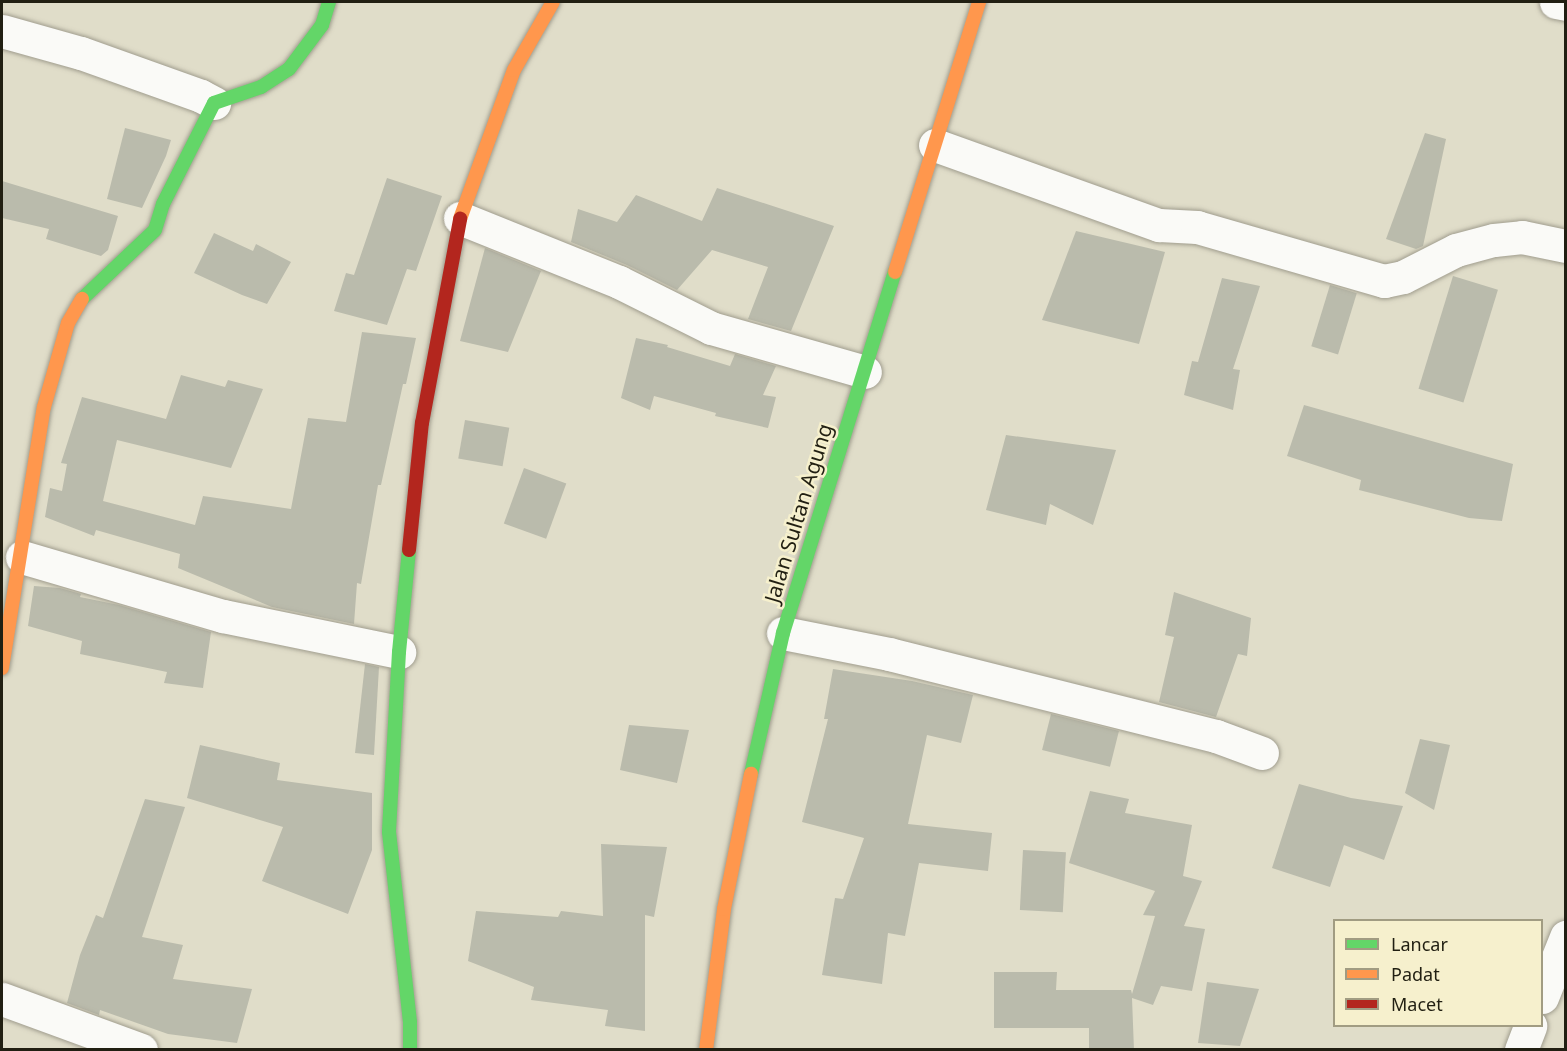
<!DOCTYPE html>
<style>
body{margin:0}
#map{position:relative;width:1567px;height:1051px;overflow:hidden;background:#e0ddc9;font-family:"Noto Sans",sans-serif}
div>[style]{position:absolute}
.building>*{inset:0;background:#babbac;transform-origin:0 0}
.roads{filter:drop-shadow(0 0 2px #a09d8e) drop-shadow(0 0 2px #a09d8e)}
.street>*{height:33px;margin:-16.5px;padding:0 16.5px;transform-origin:16.5px;border-radius:16.5px;background:#fafaf7}
.fast>*{height:14px;margin:-7px;padding:0 7px;transform-origin:7px;border-radius:7px;background:#63d668}
.slow>*{height:14px;margin:-7px;padding:0 7px;transform-origin:7px;border-radius:7px;background:#ff974d}
.jam>*{height:14px;margin:-7px;padding:0 7px;transform-origin:7px;border-radius:7px;background:#b3261e}
span{translate:-50% -50%;white-space:nowrap;text-align:center;line-height:1.15;-webkit-text-stroke:5px #f6f0cd;paint-order:stroke}
.street-label{font-size:21px;color:#211f12}
.frame{position:absolute;inset:0;border:3px solid #211f12;pointer-events:none}
.legend{position:absolute;left:1333px;top:919px;width:210px;height:108px;box-sizing:border-box;background:#f6f0cd;border:2px solid #a19c82;margin:0;padding:8px 10px;list-style:none;font-size:18px;color:#211f12}
.legend li{display:flex;align-items:center;gap:12px;height:30px}
.legend b{width:30px;border:2px solid #a19c82}
</style>
<div id="map">
<div class="building">
<i style="clip-path:polygon(125px 128px,171px 140px,166px 156px,142px 208px,107px 199px)"></i>
<i style="clip-path:polygon(1425px 133px,1446px 139px,1423px 246px,1416px 249px,1386px 239px)"></i>
<i style="clip-path:polygon(387px 178px,442px 196px,416px 271px,407px 269px,387px 325px,334px 311px,346px 273px,354px 275px)"></i>
<i style="clip-path:polygon(2px 181px,118px 216px,108px 250px,101px 256px,46px 239px,49px 229px,2px 218px)"></i>
<i style="clip-path:polygon(717px 188px,834px 226px,791px 331px,748px 319px,768px 267px,712px 250px,677px 290px,627px 265px,571px 242px,578px 209px,617px 222px,636px 195px,702px 221px)"></i>
<i style="clip-path:polygon(1076px 231px,1165px 252px,1139px 344px,1042px 320px)"></i>
<i style="clip-path:polygon(214px 233px,253px 251px,256px 244px,291px 262px,267px 304px,242px 295px,194px 273px)"></i>
<i style="clip-path:polygon(485px 248px,541px 271px,508px 352px,460px 341px)"></i>
<i style="left:1453px;top:276px;width:47px;height:118px;rotate:17deg"></i>
<i style="clip-path:polygon(1222px 278px,1260px 286px,1233px 369px,1240px 370px,1233px 410px,1184px 395px,1192px 361px,1198px 362px)"></i>
<i style="left:1330px;top:285px;width:28px;height:64px;rotate:17deg"></i>
<i style="clip-path:polygon(362px 332px,416px 338px,406px 384px,403px 384px,381px 485px,378px 485px,361px 584px,357px 583px,354px 624px,272px 607px,178px 568px,180px 554px,96px 530px,94px 536px,45px 517px,50px 488px,62px 491px,67px 464px,61px 463px,82px 397px,166px 419px,181px 375px,225px 387px,228px 380px,263px 389px,231px 468px,117px 440px,103px 501px,195px 525px,203px 496px,291px 509px,308px 418px,346px 422px)"></i>
<i style="clip-path:polygon(636px 338px,668px 345px,667px 347px,730px 366px,735px 354px,776px 366px,763px 395px,776px 397px,768px 428px,715px 416px,716px 413px,654px 396px,650px 410px,621px 398px)"></i>
<i style="clip-path:polygon(1304px 405px,1513px 464px,1502px 521px,1469px 518px,1359px 490px,1361px 480px,1287px 456px)"></i>
<i style="left:465px;top:420px;width:45px;height:39px;rotate:10deg"></i>
<i style="clip-path:polygon(1006px 435px,1116px 450px,1093px 525px,1050px 504px,1046px 525px,986px 510px)"></i>
<i style="left:524px;top:468px;width:45px;height:59px;rotate:20deg"></i>
<i style="clip-path:polygon(34px 586px,60px 588px,81px 594px,80px 597px,119px 605px,211px 632px,203px 688px,164px 683px,167px 672px,80px 654px,82px 641px,28px 626px)"></i>
<i style="clip-path:polygon(1174px 592px,1251px 618px,1247px 656px,1238px 654px,1216px 717px,1159px 702px,1174px 637px,1165px 635px)"></i>
<i style="clip-path:polygon(365px 664px,379px 667px,374px 755px,355px 753px)"></i>
<i style="clip-path:polygon(833px 669px,912px 681px,973px 695px,961px 743px,927px 735px,908px 824px,992px 833px,988px 871px,919px 863px,905px 936px,888px 933px,882px 984px,822px 975px,835px 898px,843px 899px,864px 838px,802px 822px,828px 719px,824px 719px)"></i>
<i style="left:1051px;top:714px;width:70px;height:37px;rotate:14deg"></i>
<i style="clip-path:polygon(629px 725px,689px 730px,677px 783px,620px 770px)"></i>
<i style="clip-path:polygon(1420px 739px,1450px 745px,1434px 810px,1405px 793px)"></i>
<i style="clip-path:polygon(200px 745px,280px 763px,277px 780px,372px 793px,372px 850px,348px 914px,262px 881px,283px 827px,187px 798px)"></i>
<i style="clip-path:polygon(1299px 784px,1351px 798px,1403px 806px,1384px 860px,1344px 845px,1330px 887px,1272px 868px)"></i>
<i style="clip-path:polygon(1090px 791px,1129px 799px,1125px 813px,1192px 825px,1183px 876px,1202px 881px,1184px 926px,1205px 929px,1192px 991px,1161px 986px,1153px 1005px,1132px 998px,1134px 1050px,1089px 1050px,1089px 1028px,994px 1028px,994px 972px,1057px 972px,1056px 990px,1131px 990px,1132px 994px,1155px 916px,1143px 915px,1155px 891px,1069px 863px)"></i>
<i style="clip-path:polygon(145px 799px,185px 807px,142px 937px,183px 945px,173px 979px,252px 989px,237px 1043px,168px 1034px,100px 1010px,99px 1015px,67px 1003px,80px 955px,96px 915px,103px 918px)"></i>
<i style="clip-path:polygon(601px 844px,667px 847px,654px 917px,645px 915px,645px 1031px,605px 1026px,608px 1010px,531px 1000px,534px 987px,468px 961px,476px 911px,558px 917px,561px 911px,603px 916px)"></i>
<i style="left:1023px;top:850px;width:43px;height:60px;rotate:3deg"></i>
<i style="clip-path:polygon(1207px 982px,1259px 989px,1240px 1046px,1198px 1043px)"></i>
</div>
<div class="roads">
<div class="street">
<i style="left:1556px;top:2px;width:10px;rotate:11deg"></i>
<i style="left:2px;top:31px;width:82px;rotate:15.6deg"></i>
<i style="left:81px;top:53px;width:127px;rotate:19.7deg"></i>
<i style="left:201px;top:96px;width:15px;rotate:28deg"></i>
<i style="left:935px;top:145px;width:238px;rotate:19.7deg"></i>
<i style="left:1159px;top:225px;width:38px;rotate:3deg"></i>
<i style="left:1197px;top:227px;width:195px;rotate:16.1deg"></i>
<i style="left:1384px;top:281px;width:19px;rotate:-12deg"></i>
<i style="left:1403px;top:277px;width:59px;rotate:-27deg"></i>
<i style="left:1456px;top:250px;width:39px;rotate:-15deg"></i>
<i style="left:1494px;top:240px;width:28px;rotate:-6deg"></i>
<i style="left:1522px;top:237px;width:45px;rotate:11.6deg"></i>
<i style="left:460px;top:218px;width:171px;rotate:21.9deg"></i>
<i style="left:619px;top:282px;width:103px;rotate:26.6deg"></i>
<i style="left:711px;top:328px;width:160px;rotate:15.9deg"></i>
<i style="left:22px;top:557px;width:209px;rotate:16.4deg"></i>
<i style="left:223px;top:616px;width:180px;rotate:11.6deg"></i>
<i style="left:783px;top:633px;width:108px;rotate:11.2deg"></i>
<i style="left:889px;top:654px;width:337px;rotate:14.1deg"></i>
<i style="left:1216px;top:736px;width:49px;rotate:20.3deg"></i>
<i style="left:1542px;top:997px;width:65px;rotate:-68.2deg"></i>
<i style="left:2px;top:999px;width:148px;rotate:20.1deg"></i>
<i style="left:1521px;top:1050px;width:26px;rotate:-69deg"></i>
</div>
<div class="fast">
<i style="left:82px;top:299px;width:100px;rotate:-43.4deg"></i>
<i style="left:155px;top:230px;width:27px;rotate:-73deg"></i>
<i style="left:163px;top:204px;width:113px;rotate:-63.2deg"></i>
<i style="left:214px;top:103px;width:50px;rotate:-18.8deg"></i>
<i style="left:261px;top:87px;width:33px;rotate:-33deg"></i>
<i style="left:289px;top:69px;width:55px;rotate:-53.1deg"></i>
<i style="left:322px;top:25px;width:24px;rotate:-73deg"></i>
<i style="left:409px;top:550px;width:102px;rotate:95.6deg"></i>
<i style="left:399px;top:652px;width:180px;rotate:93.2deg"></i>
<i style="left:389px;top:832px;width:192px;rotate:83.7deg"></i>
<i style="left:410px;top:1023px;width:27px;rotate:90deg"></i>
<i style="left:751px;top:774px;width:145px;rotate:-77.2deg"></i>
<i style="left:783px;top:633px;width:378px;rotate:-72.8deg"></i>
</div>
<div class="slow">
<i style="left:460px;top:219px;width:158px;rotate:-70.1deg"></i>
<i style="left:514px;top:70px;width:78px;rotate:-60.2deg"></i>
<i style="left:895px;top:272px;width:283px;rotate:-72.7deg"></i>
<i style="left:2px;top:668px;width:264px;rotate:-80.9deg"></i>
<i style="left:44px;top:407px;width:87px;rotate:-74.1deg"></i>
<i style="left:68px;top:323px;width:28px;rotate:-60deg"></i>
<i style="left:706px;top:1050px;width:142px;rotate:-82.7deg"></i>
<i style="left:724px;top:909px;width:138px;rotate:-78.7deg"></i>
</div>
<div class="jam">
<i style="left:409px;top:550px;width:128px;rotate:-84.2deg"></i>
<i style="left:422px;top:423px;width:208px;rotate:-79.4deg"></i>
</div>
</div>
<div class="street-label">
<span style="left:798px;top:513px;rotate:-73deg">Jalan Sultan Agung</span>
</div>
<div class="frame"></div>
<ul class="legend">
<li><b style="height:8px;background:#63d668"></b>Lancar</li>
<li><b style="height:8px;background:#ff974d"></b>Padat</li>
<li><b style="height:8px;background:#b3261e"></b>Macet</li>
</ul>
</div>
